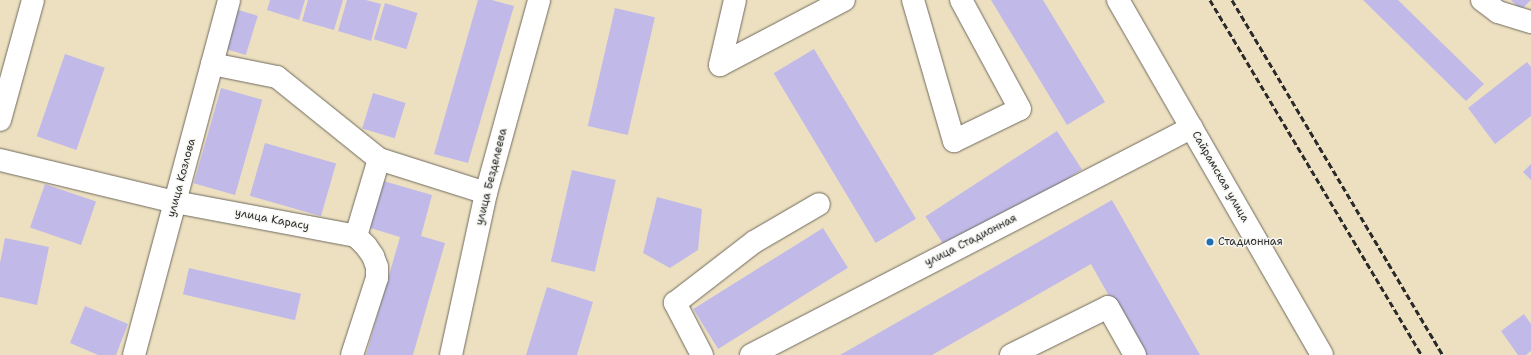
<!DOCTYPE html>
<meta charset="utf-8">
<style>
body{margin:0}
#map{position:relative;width:1531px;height:355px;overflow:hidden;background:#ede0c0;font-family:"Shantell Sans",sans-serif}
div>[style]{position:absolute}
.building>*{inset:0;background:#c1bae9;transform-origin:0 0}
.roads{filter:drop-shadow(0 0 1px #6f6a5f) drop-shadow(0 0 1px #6f6a5f)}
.minor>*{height:22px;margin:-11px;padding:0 11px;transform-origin:11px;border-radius:11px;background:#fff}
.major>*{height:22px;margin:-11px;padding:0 11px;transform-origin:11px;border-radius:11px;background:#fff}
.rail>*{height:3px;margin-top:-1.5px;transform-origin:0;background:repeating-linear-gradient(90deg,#2b2b2b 0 6px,transparent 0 9px)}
.dots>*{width:11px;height:11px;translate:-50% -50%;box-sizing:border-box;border:2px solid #f6f6f2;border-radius:50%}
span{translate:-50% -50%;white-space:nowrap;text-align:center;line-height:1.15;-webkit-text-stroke:3px #f6f6f2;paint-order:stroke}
.street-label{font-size:11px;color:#2b2b2b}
.poi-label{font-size:11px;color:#2b2b2b}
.left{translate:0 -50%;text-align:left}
</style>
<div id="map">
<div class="building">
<i style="clip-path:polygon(270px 0,305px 0,299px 20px,267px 10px)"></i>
<i style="clip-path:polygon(308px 0,343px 0,334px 30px,302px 21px)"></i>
<i style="clip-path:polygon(347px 0,366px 0,381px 4px,371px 41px,338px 31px)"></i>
<i style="clip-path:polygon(478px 0,492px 0,514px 6px,468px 163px,434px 154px)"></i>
<i style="clip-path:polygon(991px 0,1043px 0,1105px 102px,1067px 125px)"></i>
<i style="clip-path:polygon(1363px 0,1398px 0,1484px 84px,1466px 101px)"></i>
<i style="clip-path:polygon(1511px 0,1531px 0,1521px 10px)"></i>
<i style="left:385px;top:3px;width:34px;height:38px;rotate:17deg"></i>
<i style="left:232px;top:8px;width:27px;height:41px;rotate:17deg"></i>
<i style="left:615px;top:8px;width:41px;height:121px;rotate:13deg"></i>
<i style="left:814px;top:49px;width:198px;height:47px;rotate:59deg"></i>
<i style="left:65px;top:54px;width:42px;height:87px;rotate:19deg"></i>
<i style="clip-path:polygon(1527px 62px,1531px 67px,1531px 116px,1495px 144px,1468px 108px)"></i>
<i style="left:221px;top:88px;width:43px;height:99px;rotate:16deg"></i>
<i style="left:373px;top:93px;width:34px;height:37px;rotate:17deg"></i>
<i style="left:1057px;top:131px;width:46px;height:157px;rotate:57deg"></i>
<i style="left:265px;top:143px;width:74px;height:55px;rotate:16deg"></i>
<i style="clip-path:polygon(1531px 164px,1531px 180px,1523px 172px)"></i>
<i style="left:572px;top:170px;width:45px;height:94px;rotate:13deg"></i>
<i style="clip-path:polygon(380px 180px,432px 195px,421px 236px,445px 243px,413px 355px,366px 355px,400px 237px,367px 227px)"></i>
<i style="left:45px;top:184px;width:54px;height:46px;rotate:19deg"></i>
<i style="clip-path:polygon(657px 197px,702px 209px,698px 250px,670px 268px,643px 253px)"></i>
<i style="clip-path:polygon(1112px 200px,1200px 355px,1142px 355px,1091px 264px,932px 355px,840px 355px)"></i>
<i style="left:823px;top:228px;width:47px;height:153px;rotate:58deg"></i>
<i style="clip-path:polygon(5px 238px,49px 247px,37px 305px,0 297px,0 263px)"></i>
<i style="left:189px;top:268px;width:115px;height:27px;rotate:13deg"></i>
<i style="clip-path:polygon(547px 287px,593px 302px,577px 355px,526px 355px)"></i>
<i style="clip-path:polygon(85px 306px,128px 324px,116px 355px,98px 355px,70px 343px)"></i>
<i style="clip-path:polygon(1524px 314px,1531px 324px,1531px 351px,1526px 355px,1518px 355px,1501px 331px)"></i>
</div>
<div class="roads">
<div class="minor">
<i style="left:735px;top:0;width:67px;rotate:103deg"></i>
<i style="left:720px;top:65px;width:140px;rotate:-27.7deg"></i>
<i style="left:913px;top:0;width:147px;rotate:73.8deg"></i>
<i style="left:954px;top:141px;width:73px;rotate:-25.9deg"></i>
<i style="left:1020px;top:109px;width:124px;rotate:-118.4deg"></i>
<i style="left:1482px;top:0;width:20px;rotate:37deg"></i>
<i style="left:1498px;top:12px;width:34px;rotate:17deg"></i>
<i style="left:212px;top:64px;width:66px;rotate:11.3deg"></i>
<i style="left:277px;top:77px;width:131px;rotate:38.8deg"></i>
<i style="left:0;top:120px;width:124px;rotate:-74.6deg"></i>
<i style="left:0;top:160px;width:180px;rotate:13.5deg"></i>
<i style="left:175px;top:202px;width:184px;rotate:10.6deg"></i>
<i style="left:356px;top:236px;width:80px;rotate:-73.4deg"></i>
<i style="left:379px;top:159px;width:112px;rotate:17.6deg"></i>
<i style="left:134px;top:355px;width:367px;rotate:-75deg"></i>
<i style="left:352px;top:355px;width:81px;rotate:-72deg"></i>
<i style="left:377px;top:278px;width:11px;rotate:-90deg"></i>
<i style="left:377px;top:267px;width:12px;rotate:-110deg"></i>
<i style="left:373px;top:256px;width:12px;rotate:-125deg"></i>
<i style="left:366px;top:246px;width:14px;rotate:-135deg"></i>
<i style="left:451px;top:355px;width:166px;rotate:-77.8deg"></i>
<i style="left:486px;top:193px;width:200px;rotate:-74.6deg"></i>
<i style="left:702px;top:355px;width:59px;rotate:-117.4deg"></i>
<i style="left:675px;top:303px;width:100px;rotate:-37.7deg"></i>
<i style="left:754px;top:242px;width:75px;rotate:-30.3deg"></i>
<i style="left:751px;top:355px;width:496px;rotate:-27.3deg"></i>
<i style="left:1011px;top:355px;width:108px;rotate:-26.3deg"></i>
<i style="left:1108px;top:307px;width:55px;rotate:60.6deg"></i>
</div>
<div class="major">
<i style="left:1118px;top:0;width:409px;rotate:60.1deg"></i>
</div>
</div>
<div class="rail">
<i style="left:1210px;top:0;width:413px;rotate:59.2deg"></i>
<i style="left:1232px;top:0;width:413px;rotate:59.3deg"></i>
</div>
<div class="dots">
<i style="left:1210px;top:242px;background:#1f6fb2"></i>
</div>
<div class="street-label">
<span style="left:492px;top:177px;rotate:-76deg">улица Безделеева</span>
<span style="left:1220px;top:177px;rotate:60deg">Сайрамская улица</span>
<span style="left:182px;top:178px;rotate:-75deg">улица Козлова</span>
<span style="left:272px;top:220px;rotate:11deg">улица Карасу</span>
<span style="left:971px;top:241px;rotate:-27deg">улица Стадионная</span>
</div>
<div class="poi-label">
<span class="left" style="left:1218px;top:242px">Стадионная</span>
</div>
</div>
